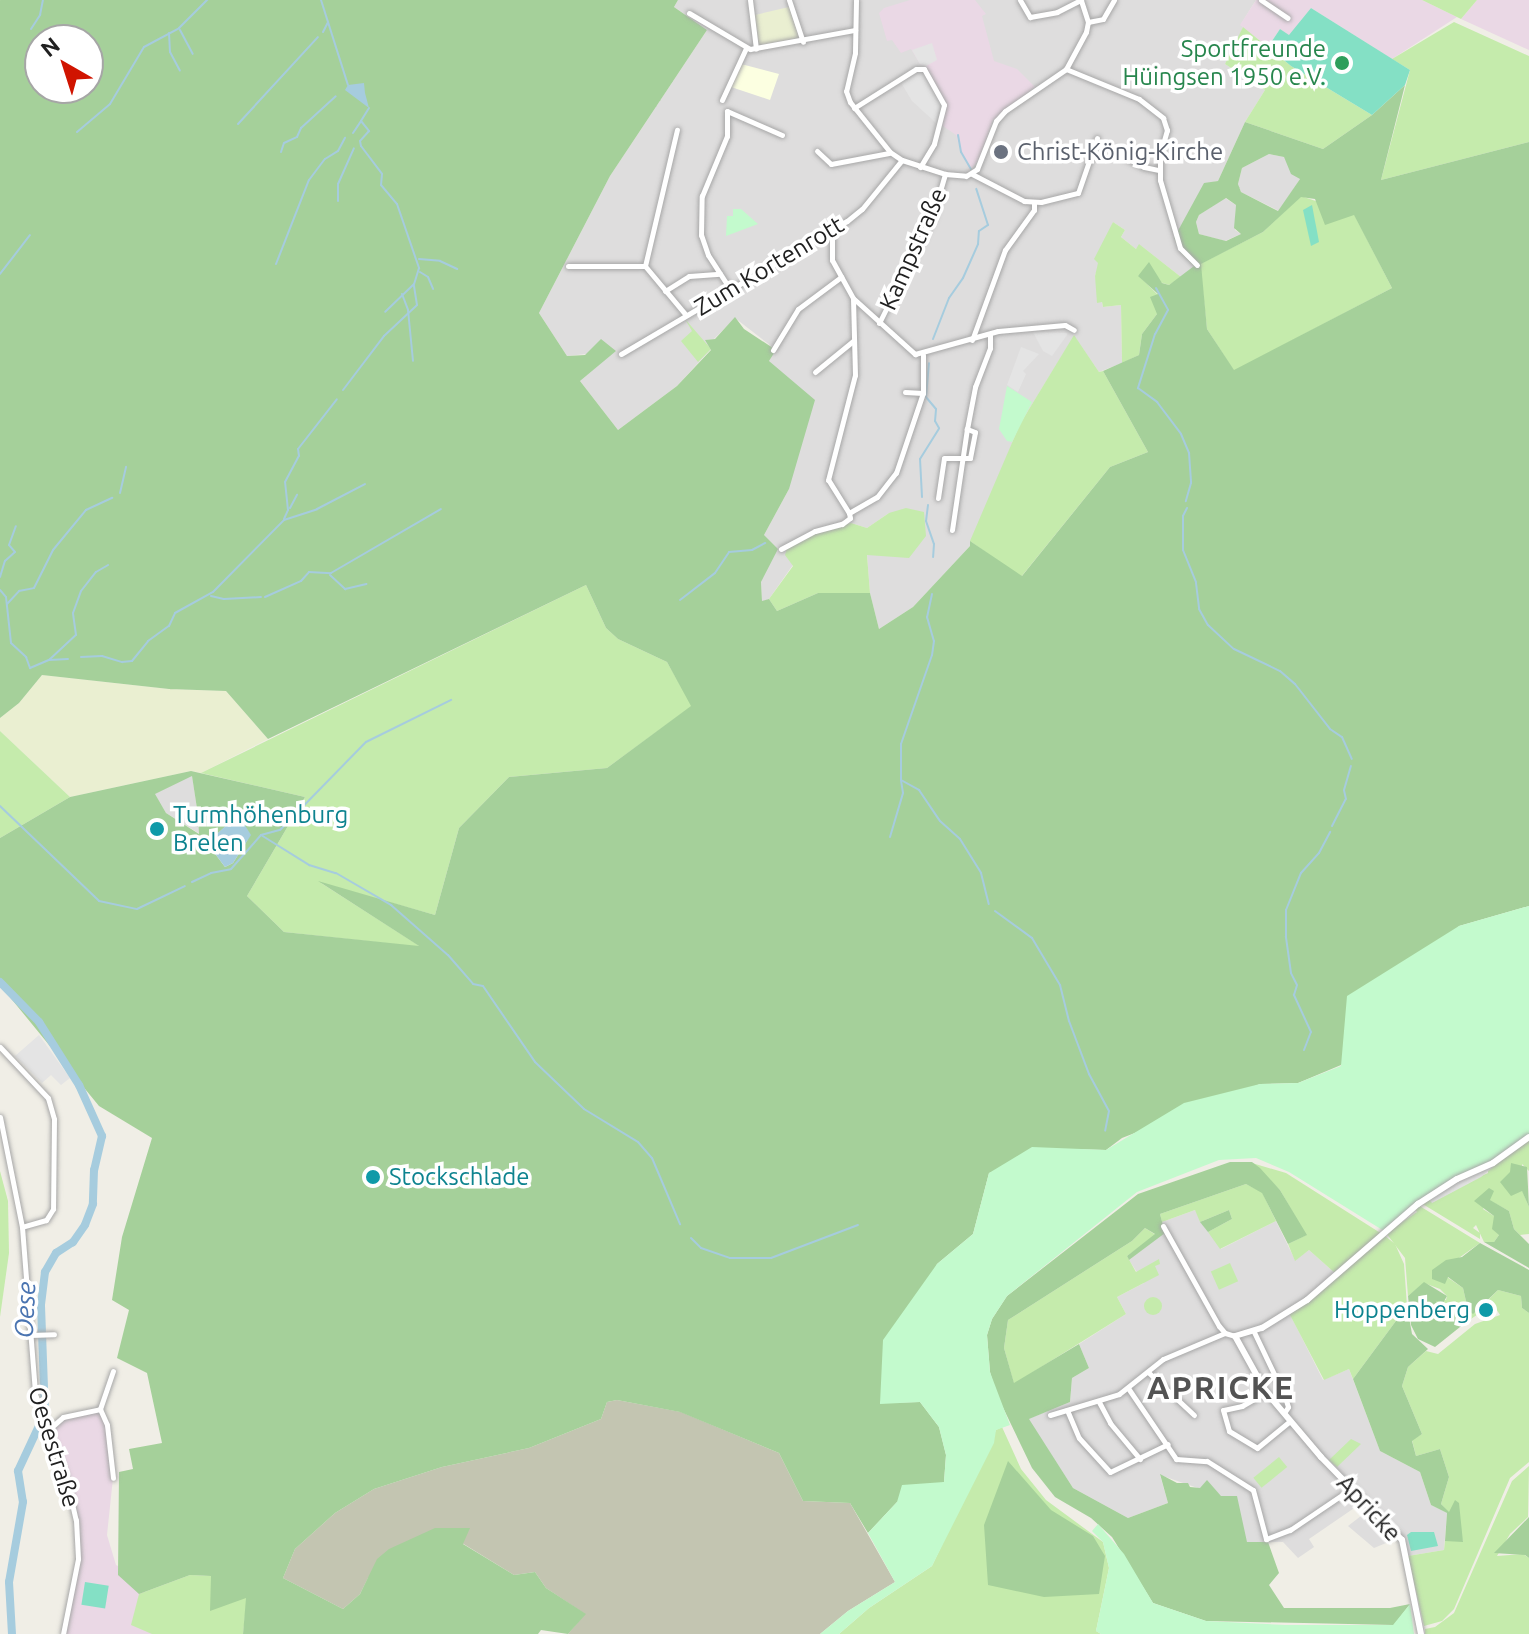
<!DOCTYPE html>
<meta charset="utf-8">
<style>
body{margin:0}
#map{position:relative;width:1529px;height:1634px;overflow:hidden;background:#f0eee6;font-family:Ubuntu,sans-serif}
div>[style]{position:absolute}
.residential>*{inset:0;background:#dedddd}
.industrial>*{inset:0;background:#ead8e5}
.education>*{inset:0;background:#fcffe1}
.construction>*{inset:0;background:#c3c5b1}
.farmland>*{inset:0;background:#eaefd1}
.grass>*{inset:0;background:#c5ebac;transform-origin:0 0}
.round{border-radius:50%}
.forest>*{inset:0;background:#a5d09a}
.park>*{inset:0;background:#c3facd}
.pitch>*{inset:0;background:#84e0c5;transform-origin:0 0}
.parking>*{inset:0;background:#e4e4e4}
.water>*{inset:0;background:#a6ccde}
.stream>*{height:2px;margin:-1px;padding:0 1px;transform-origin:1px;border-radius:1px;background:#a6ccde}
.river>*{height:8px;margin:-4px;padding:0 4px;transform-origin:4px;border-radius:4px;background:#a6ccde}
.roads{filter:drop-shadow(0 0 2px #a7a7a7) drop-shadow(0 0 2px #a7a7a7)}
.minor>*{height:5px;margin:-2.5px;padding:0 2.5px;transform-origin:2.5px;border-radius:2.5px;background:#fff}
.tertiary>*{height:6px;margin:-3px;padding:0 3px;transform-origin:3px;border-radius:3px;background:#fff}
.dots>*{width:22px;height:22px;translate:-50% -50%;box-sizing:border-box;border:4px solid #fff;border-radius:50%}
span{translate:-50% -50%;white-space:nowrap;text-align:center;line-height:1.15;-webkit-text-stroke:7px #fff;paint-order:stroke}
.leisure-label{font-size:24px;color:#27864d}
.right{translate:-100% -50%;text-align:right}
.worship-label{font-size:24px;color:#5b616d}
.left{translate:0 -50%;text-align:left}
.street-label{font-size:24px;color:#202020}
.culture-label{font-size:24px;color:#0d838f}
.water-label{font-size:26px;color:#4a74b1;font-style:italic}
.district-label{font-size:32px;color:#535353;font-weight:700;letter-spacing:2px}
.north{position:absolute;left:24px;top:24px;width:80px;height:80px;box-sizing:border-box;background:#fff;border:2px solid #a6a6a6;border-radius:50%;rotate:321deg;font-size:22px;font-weight:700;line-height:32px;text-align:center;color:#202020}
.north::after{content:'';display:block;margin:auto;width:28px;height:36px;background:#d01400;clip-path:polygon(50% 0,100% 100%,50% 72%,0 100%)}
</style>
<div id="map">
<div class="residential">
<i style="clip-path:polygon(678px 0,1256px 0,1241px 24px,1243px 27px,1236px 46px,1225px 64px,1265px 90px,1245px 122px,1218px 181px,1204px 184px,1181px 253px,1194px 266px,1181px 277px,1140px 245px,1136px 249px,1121px 237px,1125px 230px,1113px 222px,1095px 276px,1103px 307px,1121px 305px,1122px 363px,1099px 372px,1074px 336px,1020px 424px,970px 546px,913px 607px,879px 629px,870px 593px,867px 554px,889px 513px,867px 528px,851px 523px,816px 532px,769px 599px,762px 602px,761px 582px,771px 558px,764px 535px,789px 489px,769px 361px,775px 349px,735px 318px,714px 339px,706px 340px,711px 349px,677px 386px,618px 430px,580px 381px,615px 351px,567px 356px,539px 313px,610px 176px,707px 30px,674px 7px)"></i>
<i style="clip-path:polygon(1269px 154px,1284px 157px,1300px 179px,1279px 211px,1241px 192px,1238px 184px,1242px 168px)"></i>
<i style="clip-path:polygon(1225px 198px,1236px 205px,1235px 230px,1241px 234px,1225px 241px,1199px 234px,1196px 222px,1199px 215px)"></i>
<i style="clip-path:polygon(192px 775px,198px 815px,200px 834px,166px 813px,154px 794px)"></i>
<i style="clip-path:polygon(1195px 1210px,1221px 1249px,1276px 1221px,1295px 1260px,1309px 1250px,1336px 1274px,1288px 1310px,1323px 1380px,1349px 1369px,1380px 1451px,1420px 1472px,1431px 1505px,1447px 1513px,1444px 1550px,1408px 1556px,1403px 1536px,1374px 1548px,1348px 1526px,1370px 1509px,1363px 1502px,1309px 1539px,1314px 1547px,1298px 1558px,1283px 1542px,1247px 1542px,1221px 1496px,1160px 1475px,1168px 1503px,1128px 1518px,1073px 1488px,1028px 1419px,1070px 1402px,1072px 1378px,1089px 1368px,1079px 1344px,1126px 1314px,1117px 1297px,1144px 1283px,1129px 1260px,1164px 1233px,1162px 1222px)"></i>
</div>
<div class="industrial">
<i style="clip-path:polygon(910px 0,975px 0,986px 14px,982px 16px,994px 61px,1017px 69px,1035px 87px,993px 120px,979px 160px,970px 170px,961px 154px,956px 135px,940px 124px,947px 106px,926px 66px,920px 64px,911px 49px,901px 53px,892px 40px,887px 41px,879px 13px,884px 8px)"></i>
<i style="clip-path:polygon(1256px 0,1422px 0,1457px 17px,1392px 59px,1311px 8px,1289px 36px,1280px 29px,1268px 47px,1240px 25px)"></i>
<i style="clip-path:polygon(1477px 0,1529px 0,1529px 50px,1461px 19px)"></i>
<i style="clip-path:polygon(100px 1409px,107px 1425px,113px 1478px,107px 1535px,116px 1565px,142px 1578px,152px 1634px,63px 1634px,78px 1559px,76px 1520px,67px 1482px,47px 1431px,63px 1417px)"></i>
</div>
<div class="education">
<i style="clip-path:polygon(741px 64px,779px 74px,770px 100px,731px 87px)"></i>
</div>
<div class="construction">
<i style="clip-path:polygon(617px 1400px,681px 1412px,779px 1453px,803px 1501px,850px 1503px,895px 1582px,848px 1611px,820px 1634px,568px 1634px,585px 1614px,546px 1588px,535px 1572px,514px 1575px,462px 1543px,469px 1528px,368px 1578px,360px 1594px,343px 1609px,283px 1578px,295px 1549px,335px 1513px,374px 1489px,442px 1467px,529px 1448px,601px 1419px,607px 1402px)"></i>
</div>
<div class="farmland">
<i style="clip-path:polygon(789px 7px,799px 38px,759px 45px,755px 15px)"></i>
<i style="clip-path:polygon(42px 675px,169px 689px,226px 691px,268px 739px,201px 773px,191px 771px,70px 797px,0 731px,0 718px,19px 703px)"></i>
</div>
<div class="grass">
<i style="clip-path:polygon(1422px 0,1477px 0,1461px 19px)"></i>
<i style="clip-path:polygon(1454px 22px,1529px 56px,1529px 142px,1381px 180px,1410px 70px,1392px 59px)"></i>
<i style="clip-path:polygon(1243px 27px,1291px 66px,1372px 115px,1323px 149px,1245px 122px,1265px 90px,1225px 64px)"></i>
<i style="clip-path:polygon(1301px 196px,1354px 214px,1392px 288px,1234px 371px,1207px 329px,1200px 264px,1263px 232px)"></i>
<i style="clip-path:polygon(1113px 222px,1125px 230px,1121px 237px,1136px 249px,1139px 244px,1181px 277px,1169px 285px,1138px 275px,1158px 295px,1157px 314px,1142px 334px,1139px 355px,1122px 363px,1121px 305px,1103px 307px,1102px 302px,1097px 303px,1095px 276px,1098px 263px,1094px 259px)"></i>
<i style="clip-path:polygon(685px 319px,711px 349px,698px 362px,681px 341px,692px 331px)"></i>
<i style="clip-path:polygon(1074px 335px,1099px 372px,1103px 371px,1148px 452px,1110px 467px,1021px 577px,970px 541px,1020px 424px)"></i>
<i style="clip-path:polygon(906px 508px,924px 512px,926px 536px,909px 558px,867px 555px,870px 593px,818px 593px,777px 611px,769px 599px,793px 566px,785px 555px,788px 545px,816px 532px,851px 523px,867px 528px,889px 513px)"></i>
<i style="clip-path:polygon(586px 585px,606px 628px,618px 639px,667px 662px,692px 706px,607px 768px,509px 777px,459px 828px,435px 915px,321px 883px,421px 947px,284px 932px,247px 896px,305px 797px,201px 773px)"></i>
<i style="clip-path:polygon(0 731px,70px 797px,0 838px)"></i>
<i style="clip-path:polygon(1529px 1139px,1529px 1171px,1522px 1164px,1522px 1190px,1529px 1207px,1529px 1234px,1520px 1235px,1514px 1229px,1509px 1211px,1489px 1200px,1483px 1209px,1494px 1216px,1499px 1235px,1494px 1242px,1484px 1242px,1476px 1225px,1473px 1228px,1480px 1233px,1480px 1239px,1421px 1203px,1488px 1173px,1488px 1170px)"></i>
<i style="clip-path:polygon(1252px 1163px,1286px 1173px,1382px 1234px,1336px 1274px,1309px 1250px,1295px 1261px,1288px 1244px,1306px 1235px,1280px 1190px)"></i>
<i style="clip-path:polygon(0 1171px,8px 1201px,9px 1253px,0 1317px)"></i>
<i style="clip-path:polygon(1246px 1184px,1262px 1192px,1276px 1221px,1220px 1249px,1208px 1232px,1232px 1219px,1229px 1210px,1200px 1222px,1195px 1210px,1162px 1222px,1160px 1214px)"></i>
<i style="clip-path:polygon(1418px 1205px,1480px 1243px,1456px 1260px,1447px 1277px,1463px 1288px,1468px 1310px,1483px 1305px,1498px 1290px,1521px 1296px,1522px 1308px,1529px 1313px,1529px 1462px,1510px 1478px,1454px 1609px,1442px 1621px,1424px 1626px,1408px 1556px,1444px 1550px,1445px 1541px,1463px 1541px,1449px 1513px,1441px 1504px,1449px 1477px,1440px 1449px,1416px 1456px,1412px 1440px,1422px 1434px,1402px 1386px,1408px 1367px,1426px 1351px,1438px 1354px,1475px 1324px,1500px 1315px,1493px 1304px,1465px 1323px,1461px 1310px,1441px 1320px,1435px 1300px,1446px 1300px,1447px 1296px,1440px 1289px,1424px 1283px,1408px 1296px,1405px 1258px,1386px 1233px,1417px 1212px,1414px 1208px)"></i>
<i style="clip-path:polygon(1145px 1228px,1156px 1235px,1127px 1256px,1136px 1272px,1159px 1259px,1160px 1264px,1155px 1266px,1159px 1275px,1117px 1297px,1126px 1314px,1014px 1384px,1004px 1348px,1008px 1320px,1132px 1241px)"></i>
<i style="clip-path:polygon(1384px 1235px,1395px 1244px,1404px 1264px,1407px 1306px,1353px 1379px,1349px 1369px,1324px 1380px,1289px 1313px)"></i>
<i style="left:1230px;top:1263px;width:20px;height:21px;rotate:66deg"></i>
<i class="round" style="left:1144px;top:1297px;width:18px;height:18px"></i>
<i style="clip-path:polygon(1002px 1427px,1021px 1469px,1046px 1500px,1103px 1542px,1109px 1568px,1096px 1631px,1101px 1634px,839px 1634px,869px 1608px,932px 1566px,996px 1430px)"></i>
<i style="clip-path:polygon(1351px 1439px,1361px 1444px,1337px 1467px,1329px 1460px)"></i>
<i style="left:1279px;top:1457px;width:13px;height:33px;rotate:51deg"></i>
<i style="clip-path:polygon(1529px 1466px,1528px 1517px,1510px 1534px,1497px 1556px,1523px 1554px,1529px 1558px,1529px 1634px,1425px 1634px,1425px 1629px,1435px 1627px,1454px 1613px,1512px 1481px)"></i>
<i style="clip-path:polygon(190px 1575px,211px 1576px,247px 1597px,243px 1634px,152px 1634px,131px 1625px,139px 1594px)"></i>
</div>
<div class="forest">
<i style="clip-path:polygon(evenodd,0 0,678px 0,674px 7px,707px 30px,610px 176px,539px 313px,567px 356px,585px 355px,601px 339px,616px 351px,580px 381px,618px 430px,677px 386px,711px 350px,705px 340px,715px 339px,735px 317px,744px 329px,776px 350px,769px 361px,815px 400px,789px 489px,764px 535px,778px 549px,761px 582px,762px 601px,769px 599px,777px 611px,818px 593px,870px 593px,879px 629px,913px 607px,970px 546px,970px 541px,1022px 576px,1110px 467px,1148px 452px,1103px 371px,1139px 355px,1142px 334px,1157px 314px,1150px 297px,1158px 294px,1138px 276px,1149px 262px,1162px 283px,1169px 285px,1194px 266px,1181px 253px,1174px 238px,1204px 183px,1218px 181px,1245px 122px,1323px 149px,1372px 115px,1405px 85px,1381px 180px,1529px 142px,1529px 906px,1459px 926px,1341px 1065px,1298px 1083px,1260px 1084px,1122px 1138px,1106px 1150px,1072px 1149px,989px 1173px,973px 1234px,937px 1264px,880px 1403px,920px 1402px,939px 1427px,946px 1455px,944px 1482px,897px 1502px,868px 1533px,850px 1503px,803px 1501px,779px 1453px,680px 1412px,617px 1400px,607px 1402px,601px 1419px,529px 1448px,442px 1467px,374px 1489px,335px 1513px,295px 1549px,283px 1578px,343px 1609px,360px 1594px,377px 1559px,389px 1549px,435px 1528px,470px 1528px,463px 1544px,514px 1575px,535px 1572px,546px 1588px,586px 1614px,568px 1634px,541px 1630px,538px 1634px,243px 1634px,246px 1598px,210px 1611px,211px 1576px,190px 1575px,139px 1594px,118px 1575px,119px 1472px,133px 1469px,129px 1449px,162px 1443px,147px 1373px,117px 1358px,129px 1310px,112px 1300px,122px 1237px,152px 1138px,99px 1106px,0 985px,0 838px,70px 797px,191px 771px,305px 797px,247px 896px,284px 932px,419px 946px,318px 881px,435px 915px,459px 828px,509px 777px,607px 768px,691px 706px,667px 662px,618px 639px,606px 628px,586px 585px,268px 739px,226px 691px,169px 689px,42px 675px,19px 703px,0 718px,0 0,40px 40px,88px 40px,88px 88px,40px 88px,40px 40px,0 0,1269px 154px,1284px 157px,1291px 174px,1300px 179px,1278px 211px,1241px 192px,1238px 184px,1242px 168px,1269px 154px,0 0,1301px 197px,1315px 199px,1325px 225px,1354px 215px,1392px 288px,1234px 370px,1207px 329px,1201px 264px,1263px 232px,1301px 197px,0 0,1226px 198px,1236px 205px,1234px 228px,1241px 234px,1226px 241px,1199px 234px,1196px 222px,1199px 215px,1226px 198px,0 0,192px 776px,198px 815px,199px 834px,166px 813px,155px 794px,192px 776px,0 0,227px 825px,248px 839px,233px 863px,225px 867px,207px 843px,227px 825px)"></i>
<i style="clip-path:polygon(1230px 1162px,1252px 1162px,1260px 1168px,1280px 1190px,1307px 1235px,1288px 1244px,1262px 1193px,1246px 1184px,1160px 1214px,1165px 1233px,1129px 1260px,1127px 1256px,1155px 1234px,1145px 1228px,1132px 1241px,1008px 1320px,1004px 1348px,1014px 1383px,1079px 1344px,1089px 1368px,1072px 1378px,1070px 1402px,1029px 1419px,1073px 1488px,1128px 1518px,1168px 1503px,1160px 1474px,1177px 1483px,1188px 1483px,1190px 1487px,1200px 1488px,1207px 1480px,1221px 1496px,1237px 1496px,1247px 1542px,1268px 1542px,1279px 1573px,1269px 1585px,1284px 1608px,1390px 1608px,1410px 1604px,1394px 1625px,1206px 1621px,1153px 1603px,1112px 1537px,1091px 1518px,1055px 1497px,1032px 1468px,996px 1393px,990px 1372px,987px 1335px,992px 1319px,1007px 1296px,1138px 1194px)"></i>
<i style="clip-path:polygon(1511px 1163px,1527px 1167px,1529px 1207px,1522px 1191px,1511px 1196px,1500px 1182px,1510px 1172px)"></i>
<i style="clip-path:polygon(1489px 1188px,1494px 1191px,1490px 1200px,1509px 1211px,1514px 1229px,1529px 1244px,1529px 1268px,1484px 1242px,1494px 1242px,1499px 1235px,1492px 1229px,1494px 1216px,1474px 1201px)"></i>
<i style="clip-path:polygon(1229px 1210px,1232px 1219px,1208px 1232px,1200px 1222px)"></i>
<i style="clip-path:polygon(1480px 1243px,1529px 1270px,1529px 1313px,1522px 1308px,1521px 1296px,1498px 1290px,1473px 1314px,1468px 1310px,1463px 1288px,1448px 1277px,1445px 1284px,1432px 1279px,1432px 1270px,1446px 1260px,1462px 1257px)"></i>
<i style="clip-path:polygon(1424px 1282px,1447px 1296px,1443px 1303px,1436px 1301px,1442px 1310px,1441px 1319px,1454px 1310px,1462px 1310px,1465px 1323px,1435px 1347px,1418px 1339px,1411px 1325px,1408px 1296px)"></i>
<i style="clip-path:polygon(1407px 1306px,1412px 1334px,1428px 1349px,1408px 1367px,1402px 1386px,1422px 1434px,1412px 1441px,1416px 1456px,1440px 1449px,1449px 1477px,1441px 1504px,1449px 1512px,1455px 1500px,1459px 1503px,1463px 1542px,1445px 1541px,1447px 1513px,1431px 1505px,1420px 1472px,1380px 1451px,1353px 1379px)"></i>
<i style="clip-path:polygon(1008px 1461px,1051px 1510px,1093px 1536px,1105px 1556px,1099px 1594px,1044px 1597px,988px 1585px,984px 1525px)"></i>
<i style="clip-path:polygon(1529px 1517px,1529px 1558px,1525px 1555px,1494px 1553px)"></i>
</div>
<div class="park">
<i style="clip-path:polygon(733px 209px,741px 209px,758px 224px,726px 236px,727px 216px,733px 216px)"></i>
<i style="clip-path:polygon(1007px 386px,1032px 402px,1012px 442px,1007px 441px,999px 429px)"></i>
<i style="clip-path:polygon(1529px 906px,1529px 1136px,1494px 1161px,1441px 1186px,1384px 1231px,1289px 1172px,1256px 1158px,1219px 1160px,1137px 1192px,1007px 1296px,992px 1319px,987px 1335px,990px 1372px,1010px 1425px,996px 1430px,994px 1443px,932px 1566px,869px 1608px,839px 1634px,820px 1634px,848px 1611px,895px 1582px,868px 1533px,897px 1502px,902px 1485px,944px 1482px,946px 1455px,939px 1427px,920px 1402px,880px 1404px,883px 1340px,937px 1264px,973px 1234px,989px 1173px,1032px 1147px,1106px 1150px,1184px 1103px,1260px 1084px,1298px 1083px,1341px 1066px,1347px 996px,1459px 926px)"></i>
<i style="clip-path:polygon(1098px 1524px,1124px 1554px,1153px 1603px,1206px 1621px,1285px 1625px,1393px 1625px,1410px 1604px,1414px 1634px,1101px 1634px,1096px 1631px,1109px 1568px,1103px 1542px,1092px 1531px)"></i>
</div>
<div class="pitch">
<i style="clip-path:polygon(1311px 8px,1410px 70px,1405px 85px,1372px 115px,1291px 66px,1268px 47px,1280px 29px,1289px 35px)"></i>
<i style="clip-path:polygon(1312px 205px,1319px 242px,1311px 246px,1303px 210px)"></i>
<i style="clip-path:polygon(1411px 1532px,1434px 1532px,1438px 1546px,1411px 1551px,1407px 1535px)"></i>
<i style="left:85px;top:1582px;width:24px;height:23px;rotate:9deg"></i>
</div>
<div class="parking">
<i style="clip-path:polygon(932px 43px,937px 60px,926px 66px,920px 64px,912px 50px)"></i>
<i style="clip-path:polygon(918px 71px,924px 73px,941px 102px,936px 123px,912px 101px,900px 81px)"></i>
<i style="clip-path:polygon(1033px 332px,1067px 333px,1067px 335px,1052px 356px,1043px 351px)"></i>
<i style="clip-path:polygon(1021px 347px,1039px 354px,1023px 371px,1026px 374px,1018px 392px,1007px 385px)"></i>
<i style="clip-path:polygon(39px 1035px,70px 1078px,61px 1085px,51px 1075px,42px 1083px,15px 1056px)"></i>
<i style="clip-path:polygon(1511px 1152px,1481px 1177px,1432px 1203px,1428px 1198px)"></i>
</div>
<div class="water">
<i style="clip-path:polygon(364px 83px,365px 93px,369px 108px,345px 90px,348px 85px)"></i>
<i style="clip-path:polygon(241px 819px,251px 835px,233px 863px,225px 867px,207px 843px,230px 822px)"></i>
</div>
<div class="stream">
<i style="left:321px;top:0;width:89px;rotate:72.4deg"></i>
<i style="left:31px;top:29px;width:17px;rotate:-57deg"></i>
<i style="left:40px;top:15px;width:15px;rotate:-79deg"></i>
<i style="left:180px;top:30px;width:27px;rotate:62deg"></i>
<i style="left:323px;top:32px;width:11px;rotate:-63deg"></i>
<i style="left:169px;top:33px;width:19px;rotate:87deg"></i>
<i style="left:170px;top:52px;width:21px;rotate:62deg"></i>
<i style="left:369px;top:108px;width:15px;rotate:122deg"></i>
<i style="left:361px;top:121px;width:13px;rotate:51deg"></i>
<i style="left:369px;top:131px;width:13px;rotate:132deg"></i>
<i style="left:360px;top:141px;width:5px;rotate:79deg"></i>
<i style="left:361px;top:146px;width:35px;rotate:53deg"></i>
<i style="left:382px;top:174px;width:11px;rotate:95deg"></i>
<i style="left:381px;top:185px;width:25px;rotate:50deg"></i>
<i style="left:397px;top:204px;width:68px;rotate:71deg"></i>
<i style="left:419px;top:268px;width:17px;rotate:107deg"></i>
<i style="left:414px;top:284px;width:40px;rotate:136deg"></i>
<i style="left:238px;top:124px;width:118px;rotate:-47.4deg"></i>
<i style="left:77px;top:132px;width:43px;rotate:-40.3deg"></i>
<i style="left:110px;top:104px;width:66px;rotate:-59.2deg"></i>
<i style="left:144px;top:47px;width:40px;rotate:-28deg"></i>
<i style="left:179px;top:28px;width:40px;rotate:-45deg"></i>
<i style="left:353px;top:133px;width:14px;rotate:-56deg"></i>
<i style="left:958px;top:135px;width:17px;rotate:80deg"></i>
<i style="left:961px;top:152px;width:20px;rotate:60deg"></i>
<i style="left:281px;top:152px;width:9px;rotate:-72deg"></i>
<i style="left:284px;top:143px;width:14px;rotate:-25deg"></i>
<i style="left:297px;top:137px;width:10px;rotate:-66deg"></i>
<i style="left:301px;top:128px;width:47px;rotate:-42.4deg"></i>
<i style="left:338px;top:201px;width:17px;rotate:-90deg"></i>
<i style="left:338px;top:184px;width:39px;rotate:-66deg"></i>
<i style="left:419px;top:259px;width:21px;rotate:5deg"></i>
<i style="left:440px;top:261px;width:19px;rotate:25deg"></i>
<i style="left:276px;top:264px;width:90px;rotate:-68.6deg"></i>
<i style="left:309px;top:180px;width:26px;rotate:-53deg"></i>
<i style="left:325px;top:159px;width:15px;rotate:-32deg"></i>
<i style="left:338px;top:151px;width:15px;rotate:-62deg"></i>
<i style="left:420px;top:272px;width:9px;rotate:32deg"></i>
<i style="left:428px;top:277px;width:13px;rotate:67deg"></i>
<i style="left:0;top:274px;width:49px;rotate:-52.4deg"></i>
<i style="left:1156px;top:288px;width:25px;rotate:61deg"></i>
<i style="left:1168px;top:310px;width:27px;rotate:118deg"></i>
<i style="left:1155px;top:334px;width:57px;rotate:107.5deg"></i>
<i style="left:1138px;top:388px;width:24px;rotate:36deg"></i>
<i style="left:1157px;top:402px;width:40px;rotate:53deg"></i>
<i style="left:1181px;top:434px;width:21px;rotate:67deg"></i>
<i style="left:1189px;top:453px;width:30px;rotate:86deg"></i>
<i style="left:1191px;top:483px;width:19px;rotate:106deg"></i>
<i style="left:402px;top:294px;width:17px;rotate:69deg"></i>
<i style="left:408px;top:310px;width:51px;rotate:84.4deg"></i>
<i style="left:933px;top:339px;width:44px;rotate:-68.7deg"></i>
<i style="left:949px;top:298px;width:24px;rotate:-55deg"></i>
<i style="left:963px;top:278px;width:37px;rotate:-66deg"></i>
<i style="left:978px;top:244px;width:13px;rotate:-86deg"></i>
<i style="left:979px;top:231px;width:11px;rotate:-34deg"></i>
<i style="left:988px;top:225px;width:38px;rotate:-108deg"></i>
<i style="left:343px;top:390px;width:68px;rotate:-52.8deg"></i>
<i style="left:384px;top:336px;width:45px;rotate:-43.2deg"></i>
<i style="left:417px;top:305px;width:20px;rotate:-99deg"></i>
<i style="left:120px;top:493px;width:27px;rotate:-77deg"></i>
<i style="left:922px;top:497px;width:38px;rotate:-93deg"></i>
<i style="left:920px;top:459px;width:36px;rotate:-58deg"></i>
<i style="left:939px;top:428px;width:8px;rotate:-120deg"></i>
<i style="left:935px;top:421px;width:12px;rotate:-85deg"></i>
<i style="left:936px;top:409px;width:16px;rotate:-130deg"></i>
<i style="left:926px;top:397px;width:34px;rotate:-85deg"></i>
<i style="left:928px;top:505px;width:16px;rotate:97deg"></i>
<i style="left:926px;top:521px;width:24px;rotate:71deg"></i>
<i style="left:934px;top:544px;width:13px;rotate:94deg"></i>
<i style="left:290px;top:508px;width:15px;rotate:-62deg"></i>
<i style="left:1187px;top:508px;width:9px;rotate:117deg"></i>
<i style="left:1183px;top:516px;width:34px;rotate:90deg"></i>
<i style="left:1183px;top:550px;width:35px;rotate:68deg"></i>
<i style="left:1196px;top:583px;width:26px;rotate:83deg"></i>
<i style="left:1199px;top:609px;width:18px;rotate:61deg"></i>
<i style="left:1208px;top:625px;width:35px;rotate:43deg"></i>
<i style="left:1234px;top:649px;width:51px;rotate:25.6deg"></i>
<i style="left:1280px;top:671px;width:20px;rotate:41deg"></i>
<i style="left:1295px;top:684px;width:57px;rotate:52.1deg"></i>
<i style="left:1330px;top:729px;width:14px;rotate:34deg"></i>
<i style="left:1342px;top:737px;width:24px;rotate:66deg"></i>
<i style="left:284px;top:519px;width:10px;rotate:-66deg"></i>
<i style="left:288px;top:510px;width:28px;rotate:-96deg"></i>
<i style="left:285px;top:482px;width:30px;rotate:-62deg"></i>
<i style="left:299px;top:456px;width:7px;rotate:-98deg"></i>
<i style="left:298px;top:449px;width:63px;rotate:-52deg"></i>
<i style="left:330px;top:575px;width:21px;rotate:43deg"></i>
<i style="left:345px;top:589px;width:22px;rotate:-13deg"></i>
<i style="left:0;top:577px;width:17px;rotate:-73deg"></i>
<i style="left:5px;top:561px;width:13px;rotate:-42deg"></i>
<i style="left:15px;top:552px;width:9px;rotate:-131deg"></i>
<i style="left:9px;top:545px;width:20px;rotate:-70deg"></i>
<i style="left:0;top:590px;width:9px;rotate:49deg"></i>
<i style="left:6px;top:597px;width:46px;rotate:83.8deg"></i>
<i style="left:11px;top:643px;width:21px;rotate:43deg"></i>
<i style="left:26px;top:657px;width:12px;rotate:70deg"></i>
<i style="left:30px;top:668px;width:21px;rotate:-23deg"></i>
<i style="left:49px;top:660px;width:19px;rotate:-3deg"></i>
<i style="left:932px;top:594px;width:24px;rotate:102deg"></i>
<i style="left:927px;top:617px;width:25px;rotate:74deg"></i>
<i style="left:934px;top:641px;width:14px;rotate:98deg"></i>
<i style="left:932px;top:655px;width:94px;rotate:109.2deg"></i>
<i style="left:901px;top:744px;width:36px;rotate:90deg"></i>
<i style="left:901px;top:780px;width:21px;rotate:29deg"></i>
<i style="left:919px;top:790px;width:37px;rotate:56deg"></i>
<i style="left:940px;top:821px;width:27px;rotate:42deg"></i>
<i style="left:960px;top:839px;width:40px;rotate:58deg"></i>
<i style="left:981px;top:873px;width:32px;rotate:76deg"></i>
<i style="left:211px;top:596px;width:13px;rotate:13deg"></i>
<i style="left:224px;top:599px;width:37px;rotate:-3deg"></i>
<i style="left:265px;top:597px;width:39px;rotate:-24deg"></i>
<i style="left:301px;top:581px;width:12px;rotate:-48deg"></i>
<i style="left:309px;top:572px;width:22px;rotate:3deg"></i>
<i style="left:331px;top:573px;width:127px;rotate:-30.2deg"></i>
<i style="left:680px;top:600px;width:44px;rotate:-37.6deg"></i>
<i style="left:715px;top:573px;width:25px;rotate:-56deg"></i>
<i style="left:729px;top:552px;width:23px;rotate:-5deg"></i>
<i style="left:752px;top:550px;width:15px;rotate:-28deg"></i>
<i style="left:7px;top:604px;width:18px;rotate:-47deg"></i>
<i style="left:19px;top:591px;width:15px;rotate:-11deg"></i>
<i style="left:34px;top:588px;width:42px;rotate:-63.4deg"></i>
<i style="left:53px;top:550px;width:52px;rotate:-50.5deg"></i>
<i style="left:86px;top:510px;width:29px;rotate:-25deg"></i>
<i style="left:81px;top:657px;width:21px;rotate:-3deg"></i>
<i style="left:102px;top:656px;width:21px;rotate:17deg"></i>
<i style="left:122px;top:662px;width:10px;rotate:-6deg"></i>
<i style="left:132px;top:661px;width:26px;rotate:-51deg"></i>
<i style="left:148px;top:641px;width:26px;rotate:-36deg"></i>
<i style="left:169px;top:626px;width:14px;rotate:-65deg"></i>
<i style="left:175px;top:613px;width:43px;rotate:-28.9deg"></i>
<i style="left:213px;top:592px;width:101px;rotate:-45.4deg"></i>
<i style="left:284px;top:520px;width:35px;rotate:-18deg"></i>
<i style="left:317px;top:509px;width:54px;rotate:-27.5deg"></i>
<i style="left:49px;top:660px;width:37px;rotate:-43deg"></i>
<i style="left:76px;top:635px;width:22px;rotate:-98deg"></i>
<i style="left:73px;top:613px;width:23px;rotate:-70deg"></i>
<i style="left:81px;top:591px;width:24px;rotate:-52deg"></i>
<i style="left:96px;top:572px;width:14px;rotate:-30deg"></i>
<i style="left:0;top:806px;width:137px;rotate:43.8deg"></i>
<i style="left:99px;top:901px;width:39px;rotate:12deg"></i>
<i style="left:137px;top:909px;width:53px;rotate:-25.6deg"></i>
<i style="left:1332px;top:826px;width:30px;rotate:-63deg"></i>
<i style="left:1346px;top:799px;width:9px;rotate:-103deg"></i>
<i style="left:1344px;top:790px;width:25px;rotate:-74deg"></i>
<i style="left:261px;top:835px;width:57px;rotate:32deg"></i>
<i style="left:309px;top:865px;width:28px;rotate:17deg"></i>
<i style="left:336px;top:873px;width:64px;rotate:30.2deg"></i>
<i style="left:391px;top:905px;width:76px;rotate:41.3deg"></i>
<i style="left:448px;top:955px;width:38px;rotate:49deg"></i>
<i style="left:473px;top:984px;width:10px;rotate:11deg"></i>
<i style="left:483px;top:986px;width:92px;rotate:55.6deg"></i>
<i style="left:535px;top:1062px;width:68px;rotate:43.8deg"></i>
<i style="left:584px;top:1109px;width:63px;rotate:31.4deg"></i>
<i style="left:638px;top:1142px;width:21px;rotate:49deg"></i>
<i style="left:652px;top:1158px;width:72px;rotate:67deg"></i>
<i style="left:890px;top:837px;width:46px;rotate:-73.5deg"></i>
<i style="left:903px;top:793px;width:13px;rotate:-99deg"></i>
<i style="left:192px;top:882px;width:21px;rotate:-25deg"></i>
<i style="left:211px;top:873px;width:20px;rotate:-11deg"></i>
<i style="left:231px;top:869px;width:45px;rotate:-48.6deg"></i>
<i style="left:261px;top:835px;width:20px;rotate:-15deg"></i>
<i style="left:280px;top:830px;width:123px;rotate:-45.7deg"></i>
<i style="left:366px;top:742px;width:95px;rotate:-26.3deg"></i>
<i style="left:995px;top:911px;width:46px;rotate:36.1deg"></i>
<i style="left:1032px;top:938px;width:55px;rotate:59.2deg"></i>
<i style="left:1060px;top:985px;width:37px;rotate:76deg"></i>
<i style="left:1069px;top:1021px;width:57px;rotate:69.3deg"></i>
<i style="left:1089px;top:1074px;width:42px;rotate:61.6deg"></i>
<i style="left:1109px;top:1111px;width:20px;rotate:101deg"></i>
<i style="left:1304px;top:1050px;width:19px;rotate:-69deg"></i>
<i style="left:1311px;top:1032px;width:41px;rotate:-114.7deg"></i>
<i style="left:1294px;top:995px;width:10px;rotate:-73deg"></i>
<i style="left:1297px;top:985px;width:13px;rotate:-117deg"></i>
<i style="left:1291px;top:973px;width:37px;rotate:-98deg"></i>
<i style="left:1286px;top:936px;width:26px;rotate:-90deg"></i>
<i style="left:1286px;top:910px;width:40px;rotate:-68deg"></i>
<i style="left:1301px;top:873px;width:27px;rotate:-48deg"></i>
<i style="left:1319px;top:853px;width:24px;rotate:-62deg"></i>
<i style="left:691px;top:1238px;width:14px;rotate:45deg"></i>
<i style="left:701px;top:1248px;width:31px;rotate:19deg"></i>
<i style="left:730px;top:1258px;width:41px"></i>
<i style="left:771px;top:1258px;width:93px;rotate:-20.8deg"></i>
</div>
<div class="river">
<i style="left:0;top:982px;width:56px;rotate:45.7deg"></i>
<i style="left:39px;top:1022px;width:75px;rotate:57.6deg"></i>
<i style="left:79px;top:1085px;width:56px;rotate:65.7deg"></i>
<i style="left:102px;top:1136px;width:35px;rotate:103deg"></i>
<i style="left:94px;top:1170px;width:34px;rotate:92deg"></i>
<i style="left:93px;top:1204px;width:22px;rotate:111deg"></i>
<i style="left:85px;top:1225px;width:21px;rotate:125deg"></i>
<i style="left:73px;top:1242px;width:20px;rotate:147deg"></i>
<i style="left:56px;top:1253px;width:22px;rotate:120deg"></i>
<i style="left:45px;top:1272px;width:34px;rotate:97deg"></i>
<i style="left:41px;top:1306px;width:107px;rotate:87.9deg"></i>
<i style="left:45px;top:1413px;width:64px;rotate:115deg"></i>
<i style="left:18px;top:1471px;width:31px;rotate:81deg"></i>
<i style="left:23px;top:1502px;width:81px;rotate:99.9deg"></i>
<i style="left:9px;top:1582px;width:52px;rotate:86.7deg"></i>
</div>
<div class="roads">
<div class="minor">
<i style="left:750px;top:0;width:49px;rotate:83deg"></i>
<i style="left:789px;top:0;width:44px;rotate:71.6deg"></i>
<i style="left:856px;top:0;width:53px;rotate:91.1deg"></i>
<i style="left:855px;top:53px;width:39px;rotate:103deg"></i>
<i style="left:846px;top:91px;width:12px;rotate:70deg"></i>
<i style="left:850px;top:102px;width:64px;rotate:51.3deg"></i>
<i style="left:890px;top:152px;width:14px;rotate:34deg"></i>
<i style="left:902px;top:160px;width:45px;rotate:18deg"></i>
<i style="left:945px;top:174px;width:21px;rotate:5deg"></i>
<i style="left:966px;top:176px;width:13px;rotate:-32deg"></i>
<i style="left:977px;top:169px;width:52px;rotate:-68.4deg"></i>
<i style="left:996px;top:121px;width:13px;rotate:-48deg"></i>
<i style="left:1005px;top:111px;width:74px;rotate:-34.5deg"></i>
<i style="left:1066px;top:69px;width:42px;rotate:-61.6deg"></i>
<i style="left:1086px;top:32px;width:10px;rotate:-79deg"></i>
<i style="left:1088px;top:22px;width:23px;rotate:-108deg"></i>
<i style="left:1020px;top:0;width:20px;rotate:60deg"></i>
<i style="left:1030px;top:17px;width:27px;rotate:-10deg"></i>
<i style="left:1057px;top:12px;width:27px;rotate:-27deg"></i>
<i style="left:1261px;top:0;width:32px;rotate:34deg"></i>
<i style="left:689px;top:13px;width:71px;rotate:30.5deg"></i>
<i style="left:750px;top:49px;width:107px;rotate:-10.3deg"></i>
<i style="left:1088px;top:22px;width:15px;rotate:-11deg"></i>
<i style="left:1103px;top:19px;width:22px;rotate:-60deg"></i>
<i style="left:1066px;top:69px;width:79px;rotate:22.3deg"></i>
<i style="left:1139px;top:99px;width:31px;rotate:38deg"></i>
<i style="left:1163px;top:118px;width:13px;rotate:72deg"></i>
<i style="left:1167px;top:130px;width:25px;rotate:106deg"></i>
<i style="left:1160px;top:154px;width:26px;rotate:90deg"></i>
<i style="left:1160px;top:180px;width:71px;rotate:73.6deg"></i>
<i style="left:1180px;top:248px;width:24px;rotate:45deg"></i>
<i style="left:722px;top:100px;width:57px;rotate:-65.2deg"></i>
<i style="left:854px;top:108px;width:73px;rotate:-32.2deg"></i>
<i style="left:916px;top:69px;width:8px"></i>
<i style="left:924px;top:69px;width:41px;rotate:60.9deg"></i>
<i style="left:944px;top:105px;width:40px;rotate:104.4deg"></i>
<i style="left:934px;top:144px;width:27px;rotate:121deg"></i>
<i style="left:1110px;top:149px;width:38px;rotate:28deg"></i>
<i style="left:1144px;top:167px;width:14px;rotate:12deg"></i>
<i style="left:817px;top:151px;width:19px;rotate:43deg"></i>
<i style="left:831px;top:164px;width:59px;rotate:-10.7deg"></i>
<i style="left:972px;top:174px;width:59px;rotate:27.4deg"></i>
<i style="left:1024px;top:201px;width:17px;rotate:3deg"></i>
<i style="left:1041px;top:202px;width:38px;rotate:-14deg"></i>
<i style="left:1078px;top:193px;width:58px;rotate:-70.9deg"></i>
<i style="left:832px;top:232px;width:28px;rotate:90deg"></i>
<i style="left:832px;top:260px;width:43px;rotate:61.1deg"></i>
<i style="left:853px;top:298px;width:84px;rotate:42.1deg"></i>
<i style="left:915px;top:354px;width:86px;rotate:-15.5deg"></i>
<i style="left:998px;top:331px;width:67px;rotate:-5.1deg"></i>
<i style="left:1065px;top:325px;width:10px;rotate:29deg"></i>
<i style="left:568px;top:266px;width:77px"></i>
<i style="left:645px;top:266px;width:64px;rotate:50.1deg"></i>
<i style="left:645px;top:266px;width:140px;rotate:-76.8deg"></i>
<i style="left:730px;top:289px;width:40px;rotate:-122.9deg"></i>
<i style="left:708px;top:255px;width:21px;rotate:-109deg"></i>
<i style="left:701px;top:235px;width:39px;rotate:-89deg"></i>
<i style="left:702px;top:196px;width:65px;rotate:-67.4deg"></i>
<i style="left:727px;top:136px;width:25px;rotate:-90deg"></i>
<i style="left:727px;top:111px;width:60px;rotate:23.6deg"></i>
<i style="left:665px;top:291px;width:28px;rotate:-32deg"></i>
<i style="left:689px;top:276px;width:31px;rotate:-4deg"></i>
<i style="left:879px;top:323px;width:121px;rotate:-63.4deg"></i>
<i style="left:933px;top:215px;width:43px;rotate:-73.7deg"></i>
<i style="left:972px;top:340px;width:96px;rotate:-69.9deg"></i>
<i style="left:1005px;top:250px;width:49px;rotate:-54.1deg"></i>
<i style="left:1034px;top:210px;width:8px;rotate:-90deg"></i>
<i style="left:773px;top:350px;width:48px;rotate:-58.6deg"></i>
<i style="left:798px;top:309px;width:54px;rotate:-36.7deg"></i>
<i style="left:621px;top:354px;width:262px;rotate:-30.5deg"></i>
<i style="left:847px;top:221px;width:19px;rotate:-39deg"></i>
<i style="left:862px;top:209px;width:63px;rotate:-50.8deg"></i>
<i style="left:815px;top:372px;width:49px;rotate:-39.2deg"></i>
<i style="left:905px;top:392px;width:18px;rotate:3deg"></i>
<i style="left:938px;top:498px;width:40px;rotate:-81.5deg"></i>
<i style="left:944px;top:458px;width:26px"></i>
<i style="left:970px;top:458px;width:26px;rotate:-79deg"></i>
<i style="left:975px;top:432px;width:9px;rotate:-159deg"></i>
<i style="left:849px;top:513px;width:39px;rotate:-122deg"></i>
<i style="left:828px;top:480px;width:108px;rotate:-75.6deg"></i>
<i style="left:855px;top:375px;width:76px;rotate:-91.5deg"></i>
<i style="left:849px;top:513px;width:32px;rotate:-30deg"></i>
<i style="left:877px;top:497px;width:31px;rotate:-52deg"></i>
<i style="left:896px;top:473px;width:84px;rotate:-71.4deg"></i>
<i style="left:923px;top:393px;width:38px;rotate:-90deg"></i>
<i style="left:952px;top:530px;width:102px;rotate:-81.6deg"></i>
<i style="left:967px;top:429px;width:43px;rotate:-79.2deg"></i>
<i style="left:975px;top:387px;width:42px;rotate:-69deg"></i>
<i style="left:990px;top:348px;width:14px;rotate:-90deg"></i>
<i style="left:781px;top:549px;width:38px;rotate:-28deg"></i>
<i style="left:815px;top:531px;width:28px;rotate:-15deg"></i>
<i style="left:842px;top:524px;width:10px;rotate:-37deg"></i>
<i style="left:850px;top:518px;width:5px;rotate:-101deg"></i>
<i style="left:0;top:1047px;width:70px;rotate:46.7deg"></i>
<i style="left:48px;top:1098px;width:22px;rotate:74deg"></i>
<i style="left:54px;top:1119px;width:90px;rotate:90.6deg"></i>
<i style="left:53px;top:1209px;width:13px;rotate:122deg"></i>
<i style="left:46px;top:1220px;width:25px;rotate:164deg"></i>
<i style="left:0;top:1117px;width:112px;rotate:78.7deg"></i>
<i style="left:22px;top:1227px;width:168px;rotate:85.5deg"></i>
<i style="left:35px;top:1394px;width:94px;rotate:70deg"></i>
<i style="left:67px;top:1482px;width:39px;rotate:77deg"></i>
<i style="left:76px;top:1520px;width:39px;rotate:87deg"></i>
<i style="left:78px;top:1559px;width:76px;rotate:101.3deg"></i>
<i style="left:1163px;top:1226px;width:115px;rotate:60.8deg"></i>
<i style="left:1219px;top:1326px;width:9px;rotate:49deg"></i>
<i style="left:1225px;top:1333px;width:10px;rotate:17deg"></i>
<i style="left:1254px;top:1332px;width:72px;rotate:64.5deg"></i>
<i style="left:1285px;top:1397px;width:10px;rotate:73deg"></i>
<i style="left:1288px;top:1407px;width:7px;rotate:124deg"></i>
<i style="left:30px;top:1335px;width:24px;rotate:-2deg"></i>
<i style="left:113px;top:1371px;width:40px;rotate:108.9deg"></i>
<i style="left:100px;top:1409px;width:17px;rotate:66deg"></i>
<i style="left:107px;top:1425px;width:53px;rotate:83.5deg"></i>
<i style="left:1148px;top:1372px;width:63px;rotate:43.1deg"></i>
<i style="left:1128px;top:1388px;width:86px;rotate:55.9deg"></i>
<i style="left:1176px;top:1459px;width:31px;rotate:4deg"></i>
<i style="left:1207px;top:1461px;width:54px;rotate:32.2deg"></i>
<i style="left:1253px;top:1490px;width:51px;rotate:75.1deg"></i>
<i style="left:1266px;top:1539px;width:26px;rotate:-21deg"></i>
<i style="left:1290px;top:1530px;width:75px;rotate:-34.1deg"></i>
<i style="left:1266px;top:1392px;width:28px;rotate:150deg"></i>
<i style="left:1242px;top:1406px;width:19px;rotate:168deg"></i>
<i style="left:1223px;top:1410px;width:22px;rotate:74deg"></i>
<i style="left:1229px;top:1431px;width:33px;rotate:31deg"></i>
<i style="left:1257px;top:1448px;width:43px;rotate:-39.3deg"></i>
<i style="left:1099px;top:1402px;width:24px;rotate:62deg"></i>
<i style="left:1110px;top:1423px;width:47px;rotate:50.2deg"></i>
<i style="left:1067px;top:1410px;width:30px;rotate:67deg"></i>
<i style="left:1079px;top:1438px;width:46px;rotate:47.6deg"></i>
<i style="left:1110px;top:1472px;width:64px;rotate:-25.8deg"></i>
<i style="left:1050px;top:1415px;width:72px;rotate:-16.9deg"></i>
<i style="left:1119px;top:1394px;width:56px;rotate:-38.5deg"></i>
<i style="left:1163px;top:1359px;width:67px;rotate:-22.8deg"></i>
<i style="left:47px;top:1431px;width:21px;rotate:-41deg"></i>
<i style="left:63px;top:1417px;width:38px;rotate:-12deg"></i>
</div>
<div class="tertiary">
<i style="left:1421px;top:1634px;width:96px;rotate:-101.4deg"></i>
<i style="left:1402px;top:1540px;width:116px;rotate:-134.3deg"></i>
<i style="left:1321px;top:1457px;width:85px;rotate:-130.2deg"></i>
<i style="left:1266px;top:1392px;width:64px;rotate:-119deg"></i>
<i style="left:1235px;top:1336px;width:28px;rotate:-17deg"></i>
<i style="left:1262px;top:1328px;width:53px;rotate:-31.9deg"></i>
<i style="left:1307px;top:1300px;width:147px;rotate:-40.9deg"></i>
<i style="left:1418px;top:1204px;width:46px;rotate:-32.7deg"></i>
<i style="left:1457px;top:1179px;width:39px;rotate:-24deg"></i>
<i style="left:1493px;top:1163px;width:44px;rotate:-35.8deg"></i>
</div>
</div>
<div class="dots">
<i style="left:1342px;top:63px;background:#2e9e5b"></i>
<i style="left:1001px;top:152px;background:#6b7280"></i>
<i style="left:157px;top:829px;background:#0f9aa8"></i>
<i style="left:373px;top:1177px;background:#0f9aa8"></i>
<i style="left:1486px;top:1310px;background:#0f9aa8"></i>
</div>
<div class="leisure-label">
<span class="right" style="left:1326px;top:63px">Sportfreunde<br>Hüingsen 1950 e.V.</span>
</div>
<div class="worship-label">
<span class="left" style="left:1017px;top:152px">Christ-König-Kirche</span>
</div>
<div class="street-label">
<span style="left:913px;top:249px;rotate:-66deg">Kampstraße</span>
<span style="left:769px;top:266px;rotate:-31deg">Zum Kortenrott</span>
<span style="left:54px;top:1447px;rotate:73deg">Oesestraße</span>
<span style="left:1369px;top:1508px;rotate:47deg">Apricke</span>
</div>
<div class="culture-label">
<span class="left" style="left:173px;top:829px">Turmhöhenburg<br>Brelen</span>
<span class="left" style="left:389px;top:1177px">Stockschlade</span>
<span class="right" style="left:1470px;top:1310px">Hoppenberg</span>
</div>
<div class="water-label">
<span style="left:25px;top:1310px;rotate:-87deg">Oese</span>
</div>
<div class="district-label">
<span style="left:1221px;top:1387px">APRICKE</span>
</div>
<div class="north">N</div>
</div>
